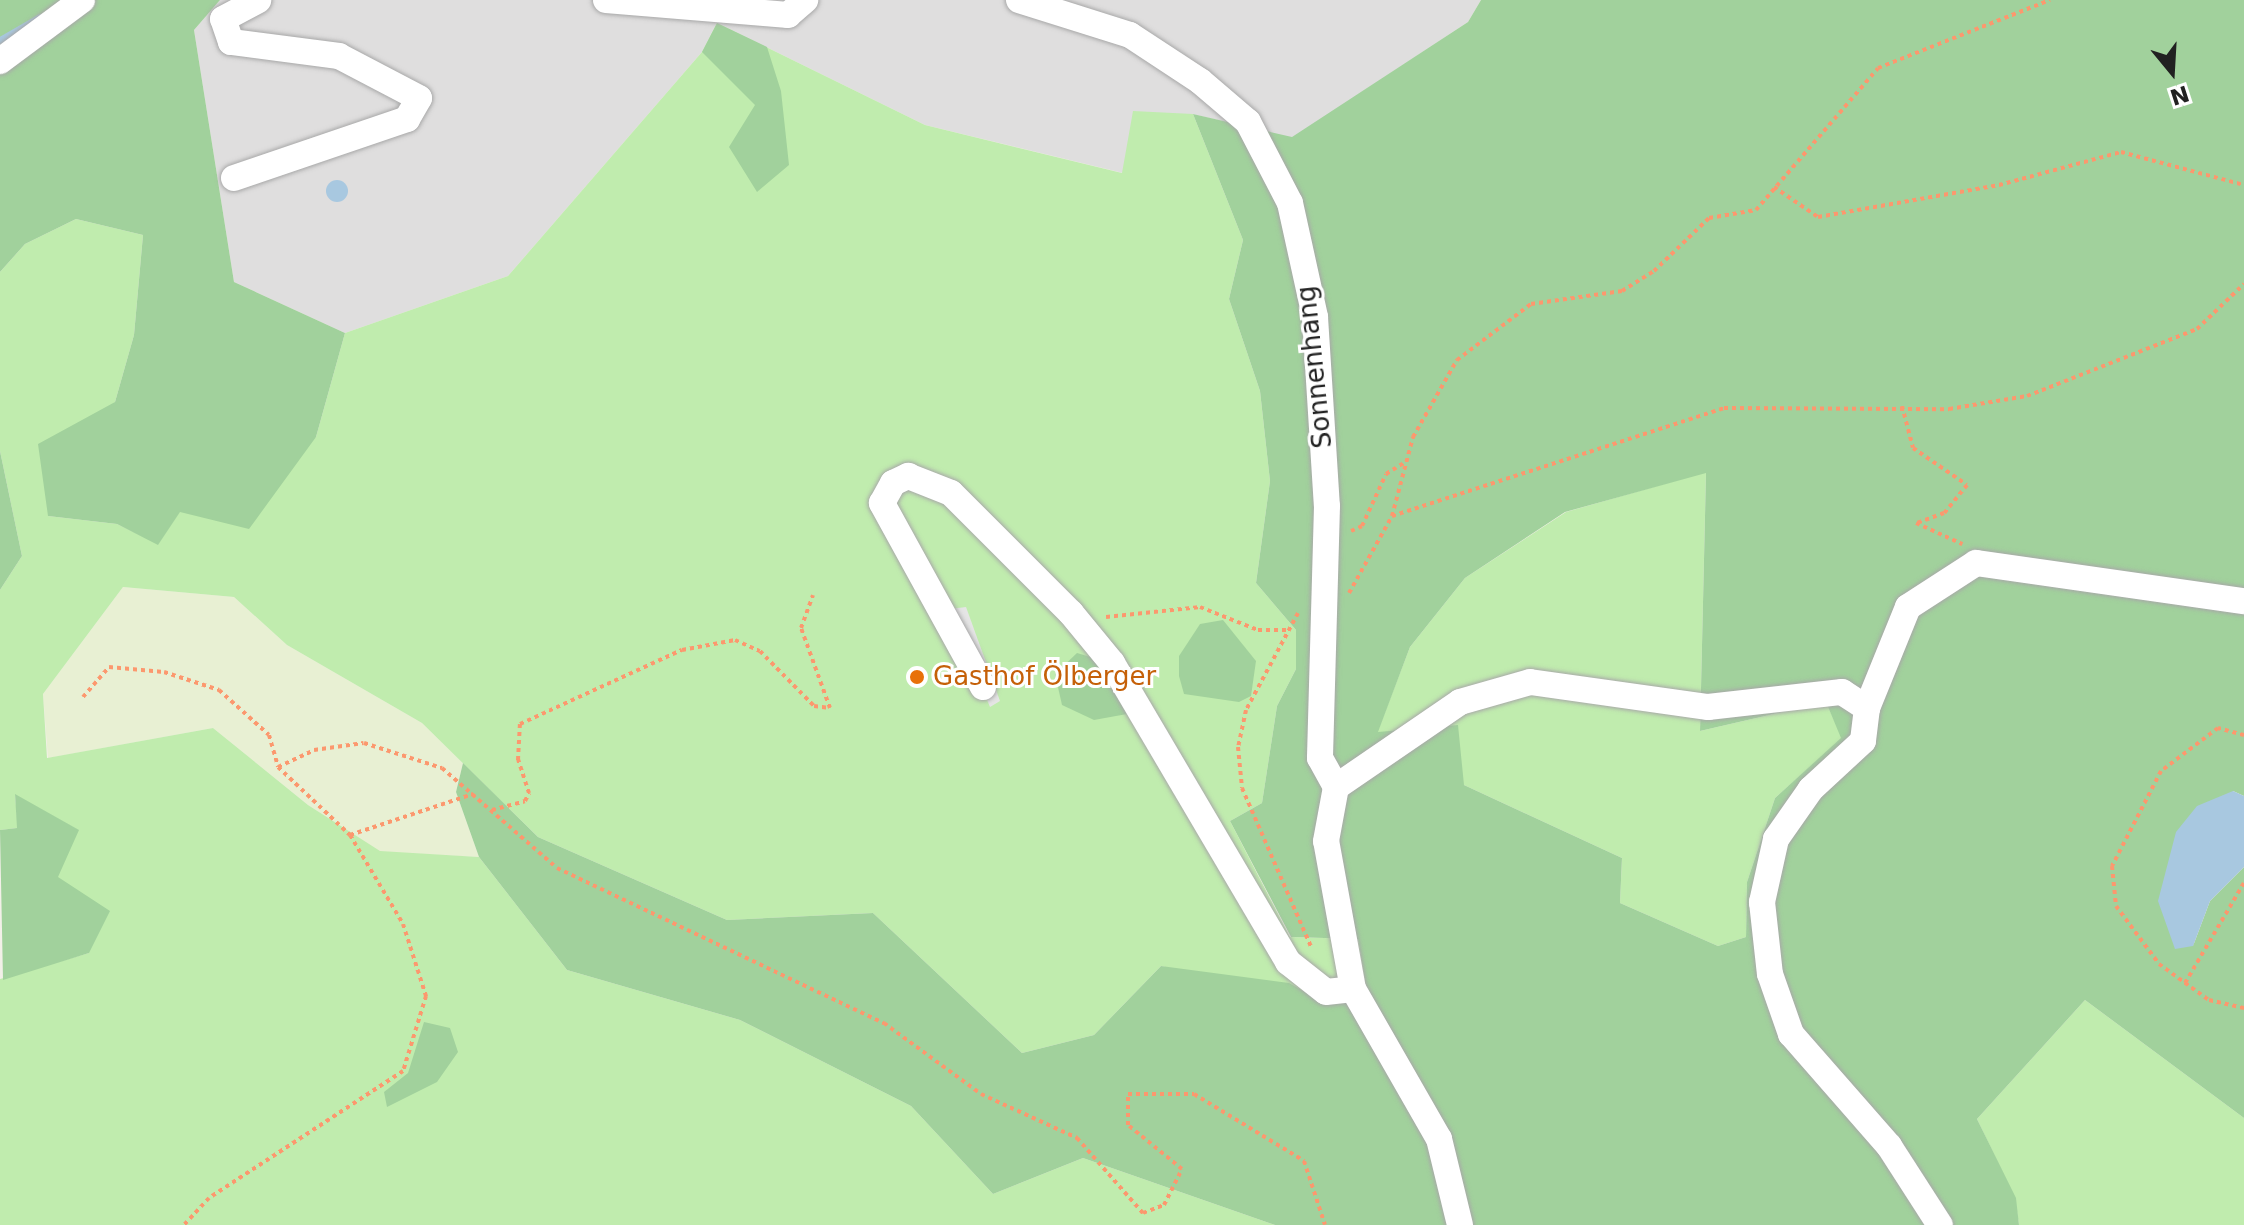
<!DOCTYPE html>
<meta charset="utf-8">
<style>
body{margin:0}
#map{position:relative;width:2244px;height:1225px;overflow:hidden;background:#f2f0e8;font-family:"DejaVu Sans",sans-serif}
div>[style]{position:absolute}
.residential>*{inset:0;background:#dfdede}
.farmland>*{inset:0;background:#e8f0d3}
.grass>*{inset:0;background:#c0ecae}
.forest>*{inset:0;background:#a1d19c}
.parking>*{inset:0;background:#e5e5e5}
.water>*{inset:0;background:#a8c8e0}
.round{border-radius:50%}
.stream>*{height:7px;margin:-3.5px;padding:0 3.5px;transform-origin:3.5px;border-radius:3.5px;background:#a8c8e0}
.path>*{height:4px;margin-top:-2px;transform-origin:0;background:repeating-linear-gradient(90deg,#fc986e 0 4px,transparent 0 8px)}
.roads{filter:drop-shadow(0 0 2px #a8a8a8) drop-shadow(0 0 2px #a8a8a8)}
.minor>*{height:26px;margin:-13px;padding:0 13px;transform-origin:13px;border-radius:13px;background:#fff}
.dots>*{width:22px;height:22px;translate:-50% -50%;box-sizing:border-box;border:4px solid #fff;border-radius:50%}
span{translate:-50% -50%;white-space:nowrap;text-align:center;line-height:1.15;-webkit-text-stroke:6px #fff;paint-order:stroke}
.street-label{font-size:26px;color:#212121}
.food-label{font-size:26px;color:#c56008}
.left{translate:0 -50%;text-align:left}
.north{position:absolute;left:2132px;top:32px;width:80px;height:80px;-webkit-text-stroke:6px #fff;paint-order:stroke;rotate:162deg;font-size:22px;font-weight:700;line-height:32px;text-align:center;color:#212121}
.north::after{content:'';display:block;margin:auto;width:28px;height:36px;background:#212121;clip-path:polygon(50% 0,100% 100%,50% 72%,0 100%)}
</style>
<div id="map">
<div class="residential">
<i style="clip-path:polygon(220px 0,1481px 0,1468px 22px,1292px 138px,1193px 114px,1123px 173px,925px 125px,717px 23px,702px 52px,508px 276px,345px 333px,234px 282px,194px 30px)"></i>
</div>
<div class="farmland">
<i style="clip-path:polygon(123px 587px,234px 597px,287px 645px,422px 723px,463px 763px,456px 792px,479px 857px,380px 852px,308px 805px,213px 728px,48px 758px,43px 694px)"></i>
</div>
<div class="grass">
<i style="clip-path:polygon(717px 23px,925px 125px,1122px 173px,1133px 111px,1193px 114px,1243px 240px,1229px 299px,1260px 391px,1270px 481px,1256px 583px,1296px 630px,1296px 669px,1277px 706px,1262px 803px,1230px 821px,1290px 937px,1358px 939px,1366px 987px,1325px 1003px,1161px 966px,1094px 1035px,1022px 1053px,873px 913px,727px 920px,538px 837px,422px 723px,287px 645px,234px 597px,123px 587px,43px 694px,47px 758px,213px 728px,308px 805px,380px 851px,479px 857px,567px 970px,740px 1020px,911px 1106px,993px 1194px,1083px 1158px,1275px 1225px,0 1225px,0 979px,89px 953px,57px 877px,78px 830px,15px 795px,18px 828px,0 830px,0 590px,22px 556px,0 451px,0 272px,25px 244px,76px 219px,143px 235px,134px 335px,115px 402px,48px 516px,117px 524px,158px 544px,180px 511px,316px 437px,345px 333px,508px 276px,702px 52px)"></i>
<i style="clip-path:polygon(1706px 472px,1700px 731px,1826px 702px,1842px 738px,1775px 798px,1747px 882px,1746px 937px,1718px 946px,1620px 903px,1622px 858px,1464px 785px,1377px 733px,1410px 647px,1465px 578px,1566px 512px)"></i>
<i style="clip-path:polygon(2085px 1000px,2244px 1118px,2244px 1225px,2019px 1225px,2015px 1198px,1977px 1119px)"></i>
</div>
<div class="forest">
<i style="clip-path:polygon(0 0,220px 0,194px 30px,234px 282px,345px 333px,316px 437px,249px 529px,180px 512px,158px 545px,117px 524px,48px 516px,38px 444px,115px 402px,134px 335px,143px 235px,76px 219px,25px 244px,0 272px)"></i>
<i style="clip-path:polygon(evenodd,1481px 0,2244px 0,2244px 796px,2233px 791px,2193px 946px,2210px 901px,2244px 867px,2244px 1118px,2085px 1000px,1977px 1119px,2016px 1198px,2019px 1225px,1275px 1225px,1083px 1158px,993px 1194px,911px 1106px,740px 1020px,567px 970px,479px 857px,456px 792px,463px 763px,538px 837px,727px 920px,873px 913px,1022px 1053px,1094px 1035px,1161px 966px,1289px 983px,1325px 1003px,1366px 987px,1358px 939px,1291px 937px,1230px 821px,1262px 803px,1277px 706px,1296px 669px,1296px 630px,1256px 583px,1270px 481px,1260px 391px,1229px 299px,1243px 240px,1193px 114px,1292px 137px,1468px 22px,1481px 0,1706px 473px,1700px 731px,1826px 702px,1841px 738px,1775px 798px,1747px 882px,1746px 937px,1718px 946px,1620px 903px,1622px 858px,1464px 785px,1458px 725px,1378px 732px,1410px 647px,1465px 578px,1565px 512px,1706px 473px)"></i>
<i style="clip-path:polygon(717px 23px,767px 47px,781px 91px,789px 165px,757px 192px,729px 147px,755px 105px,702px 52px)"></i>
<i style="clip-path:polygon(0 451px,22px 556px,0 590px)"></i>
<i style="clip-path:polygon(1223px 620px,1256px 661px,1251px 696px,1239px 702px,1184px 694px,1179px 676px,1179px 656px,1200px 624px)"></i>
<i style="clip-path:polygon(1077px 653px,1097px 659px,1131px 700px,1127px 714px,1094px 720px,1062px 705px,1055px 674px)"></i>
<i style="clip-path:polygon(15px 794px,79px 830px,58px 877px,110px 911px,89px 953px,3px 980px,0 830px,17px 828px)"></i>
<i style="clip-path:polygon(424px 1022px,450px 1028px,458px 1052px,437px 1082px,387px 1107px,384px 1092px,408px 1073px)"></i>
</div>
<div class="parking">
<i style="clip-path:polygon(966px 607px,1000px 701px,990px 707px,950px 609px)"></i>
</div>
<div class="water">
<i class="round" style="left:326px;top:180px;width:22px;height:22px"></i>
<i style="clip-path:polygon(2233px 791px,2244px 796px,2244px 867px,2210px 901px,2193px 946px,2175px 949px,2158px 901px,2176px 832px,2197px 806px)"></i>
</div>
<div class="stream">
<i style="left:0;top:40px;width:46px;rotate:-29.9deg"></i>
</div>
<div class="path">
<i style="left:1774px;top:187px;width:53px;rotate:34.3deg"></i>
<i style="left:1818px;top:217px;width:184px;rotate:-10deg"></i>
<i style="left:1999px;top:185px;width:126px;rotate:-15.1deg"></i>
<i style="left:2121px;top:152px;width:127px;rotate:15deg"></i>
<i style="left:1902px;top:406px;width:43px;rotate:75.3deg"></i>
<i style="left:1913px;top:448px;width:65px;rotate:34.4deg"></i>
<i style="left:1967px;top:485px;width:36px;rotate:129deg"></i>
<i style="left:1944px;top:513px;width:30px;rotate:160deg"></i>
<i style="left:1916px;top:523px;width:51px;rotate:24.5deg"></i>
<i style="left:1392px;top:516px;width:349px;rotate:-18deg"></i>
<i style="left:1724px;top:408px;width:225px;rotate:0.3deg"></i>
<i style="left:1949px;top:409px;width:79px;rotate:-9.5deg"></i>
<i style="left:2027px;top:396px;width:183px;rotate:-21.5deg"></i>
<i style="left:2197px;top:329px;width:65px;rotate:-43.8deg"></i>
<i style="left:1351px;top:531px;width:12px;rotate:-24deg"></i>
<i style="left:1362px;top:526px;width:57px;rotate:-65.2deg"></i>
<i style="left:1386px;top:474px;width:22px;rotate:-32deg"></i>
<i style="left:1349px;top:593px;width:88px;rotate:-60.8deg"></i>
<i style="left:1392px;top:516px;width:82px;rotate:-75.1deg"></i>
<i style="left:1413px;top:437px;width:89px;rotate:-60.3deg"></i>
<i style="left:1457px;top:360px;width:93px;rotate:-37.1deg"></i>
<i style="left:1531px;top:304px;width:92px;rotate:-8.1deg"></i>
<i style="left:1622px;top:291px;width:38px;rotate:-32deg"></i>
<i style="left:1654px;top:271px;width:76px;rotate:-43.9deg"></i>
<i style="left:1709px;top:218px;width:48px;rotate:-9.7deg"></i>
<i style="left:1756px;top:210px;width:187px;rotate:-49.3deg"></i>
<i style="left:1878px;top:68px;width:185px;rotate:-21.6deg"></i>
<i style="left:1298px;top:613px;width:110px;rotate:118.2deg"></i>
<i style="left:1246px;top:710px;width:38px;rotate:102deg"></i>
<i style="left:1238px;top:747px;width:41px;rotate:84.4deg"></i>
<i style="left:1242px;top:788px;width:173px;rotate:66.5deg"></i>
<i style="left:1106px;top:617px;width:95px;rotate:-6.1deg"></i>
<i style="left:1200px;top:607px;width:62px;rotate:21.6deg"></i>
<i style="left:1258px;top:630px;width:28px"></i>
<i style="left:83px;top:697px;width:40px;rotate:-49deg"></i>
<i style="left:109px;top:667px;width:55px;rotate:5.2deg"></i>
<i style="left:164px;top:672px;width:58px;rotate:18.1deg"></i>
<i style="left:219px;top:690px;width:67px;rotate:42deg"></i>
<i style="left:269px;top:735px;width:33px;rotate:74deg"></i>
<i style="left:278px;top:767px;width:99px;rotate:43.4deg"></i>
<i style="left:350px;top:835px;width:104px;rotate:59.2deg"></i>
<i style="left:403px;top:924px;width:76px;rotate:72.3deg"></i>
<i style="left:426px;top:996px;width:78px;rotate:107deg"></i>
<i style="left:403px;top:1071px;width:232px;rotate:146.8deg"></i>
<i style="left:209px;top:1198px;width:37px;rotate:133deg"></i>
<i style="left:2244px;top:735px;width:27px;rotate:-165deg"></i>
<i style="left:2218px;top:728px;width:71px;rotate:143deg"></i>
<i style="left:2161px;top:771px;width:107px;rotate:117.3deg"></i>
<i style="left:2112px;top:866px;width:40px;rotate:84.3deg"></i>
<i style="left:2116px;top:906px;width:72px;rotate:53.4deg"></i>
<i style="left:2159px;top:964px;width:62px;rotate:35.8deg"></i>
<i style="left:2209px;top:1000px;width:36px;rotate:13deg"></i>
<i style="left:278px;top:767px;width:40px;rotate:-25deg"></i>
<i style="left:314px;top:750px;width:50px;rotate:-8deg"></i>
<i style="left:364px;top:743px;width:82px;rotate:17.8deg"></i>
<i style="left:442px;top:768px;width:152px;rotate:41deg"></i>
<i style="left:557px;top:868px;width:362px;rotate:25.4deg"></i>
<i style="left:884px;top:1023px;width:120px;rotate:36.2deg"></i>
<i style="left:981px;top:1094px;width:106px;rotate:24.6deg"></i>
<i style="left:1077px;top:1138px;width:100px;rotate:48.7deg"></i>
<i style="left:1143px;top:1213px;width:22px;rotate:-21deg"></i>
<i style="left:1164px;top:1205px;width:40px;rotate:-63.4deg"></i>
<i style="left:1182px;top:1169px;width:70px;rotate:-140.8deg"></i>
<i style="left:1128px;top:1125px;width:31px;rotate:-90deg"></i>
<i style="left:1128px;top:1094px;width:66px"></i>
<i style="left:1194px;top:1094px;width:129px;rotate:31.3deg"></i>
<i style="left:1304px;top:1161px;width:67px;rotate:71.8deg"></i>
<i style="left:492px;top:810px;width:34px;rotate:-15deg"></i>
<i style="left:525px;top:801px;width:9px;rotate:-63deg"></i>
<i style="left:529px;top:793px;width:35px;rotate:-108deg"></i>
<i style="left:518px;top:760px;width:36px;rotate:-87deg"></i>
<i style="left:520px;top:724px;width:178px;rotate:-24.6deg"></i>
<i style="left:682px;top:650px;width:54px;rotate:-10.7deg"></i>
<i style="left:735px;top:640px;width:27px;rotate:24deg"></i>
<i style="left:760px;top:651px;width:77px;rotate:45.5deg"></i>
<i style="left:814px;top:706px;width:16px;rotate:7deg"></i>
<i style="left:830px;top:708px;width:85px;rotate:-109.9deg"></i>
<i style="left:801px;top:628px;width:35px;rotate:-70deg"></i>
<i style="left:350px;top:835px;width:130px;rotate:-18.4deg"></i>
<i style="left:2185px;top:983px;width:116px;rotate:-59.5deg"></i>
</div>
<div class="roads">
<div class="minor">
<i style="left:606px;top:0;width:183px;rotate:4.7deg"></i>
<i style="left:788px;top:15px;width:23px;rotate:-41deg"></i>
<i style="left:1019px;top:0;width:116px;rotate:17.5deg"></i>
<i style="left:1130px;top:35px;width:84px;rotate:33.3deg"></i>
<i style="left:1200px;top:81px;width:63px;rotate:40.5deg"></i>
<i style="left:1248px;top:122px;width:91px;rotate:62.6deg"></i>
<i style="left:1290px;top:203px;width:117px;rotate:77.6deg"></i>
<i style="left:1315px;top:317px;width:189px;rotate:86.4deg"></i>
<i style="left:1327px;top:506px;width:252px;rotate:91.6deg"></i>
<i style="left:1320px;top:758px;width:33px;rotate:61deg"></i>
<i style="left:0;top:61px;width:102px;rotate:-36.6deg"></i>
<i style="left:234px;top:178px;width:183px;rotate:-18.8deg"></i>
<i style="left:407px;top:119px;width:24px;rotate:-60deg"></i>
<i style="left:419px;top:98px;width:90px;rotate:-152.3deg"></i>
<i style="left:339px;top:56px;width:109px;rotate:-172.6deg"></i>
<i style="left:231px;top:42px;width:24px;rotate:-109deg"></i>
<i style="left:223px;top:19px;width:40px;rotate:-28deg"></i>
<i style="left:983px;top:687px;width:210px;rotate:-118.8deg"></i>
<i style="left:882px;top:503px;width:23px;rotate:-61deg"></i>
<i style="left:893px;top:483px;width:17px;rotate:-25deg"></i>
<i style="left:908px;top:476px;width:46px;rotate:21.6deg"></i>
<i style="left:951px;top:493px;width:170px;rotate:45deg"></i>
<i style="left:1071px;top:613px;width:65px;rotate:50.6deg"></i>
<i style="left:1112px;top:663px;width:347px;rotate:59.5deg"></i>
<i style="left:1288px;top:962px;width:48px;rotate:38.3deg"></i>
<i style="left:1326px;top:992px;width:27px;rotate:-6deg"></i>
<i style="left:1867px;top:708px;width:109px;rotate:-67.9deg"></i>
<i style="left:1908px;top:607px;width:81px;rotate:-32.9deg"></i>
<i style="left:1976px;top:563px;width:271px;rotate:8.1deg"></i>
<i style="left:1460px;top:1225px;width:89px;rotate:-103.7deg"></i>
<i style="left:1439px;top:1139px;width:173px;rotate:-119.8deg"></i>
<i style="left:1353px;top:989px;width:150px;rotate:-100.3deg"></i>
<i style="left:1326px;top:841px;width:55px;rotate:-79.5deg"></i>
<i style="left:1336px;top:787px;width:150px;rotate:-34.4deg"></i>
<i style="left:1460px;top:702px;width:73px;rotate:-15.9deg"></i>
<i style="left:1530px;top:682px;width:180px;rotate:8deg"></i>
<i style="left:1708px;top:707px;width:135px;rotate:-6.4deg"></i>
<i style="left:1842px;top:692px;width:30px;rotate:33deg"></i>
<i style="left:1867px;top:708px;width:33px;rotate:97deg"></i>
<i style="left:1863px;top:741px;width:71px;rotate:137.3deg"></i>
<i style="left:1811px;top:789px;width:61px;rotate:125deg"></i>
<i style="left:1776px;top:839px;width:65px;rotate:102.5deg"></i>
<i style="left:1762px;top:902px;width:72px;rotate:83.7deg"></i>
<i style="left:1770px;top:974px;width:64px;rotate:70.7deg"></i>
<i style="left:1791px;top:1034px;width:149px;rotate:48.8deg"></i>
<i style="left:1889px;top:1146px;width:94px;rotate:57.2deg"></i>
</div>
</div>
<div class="dots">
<i style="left:917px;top:677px;background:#e8710a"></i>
</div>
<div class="street-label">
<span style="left:1315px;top:367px;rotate:-96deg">Sonnenhang</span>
</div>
<div class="food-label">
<span class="left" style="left:933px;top:677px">Gasthof Ölberger</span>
</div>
<div class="north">N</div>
</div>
